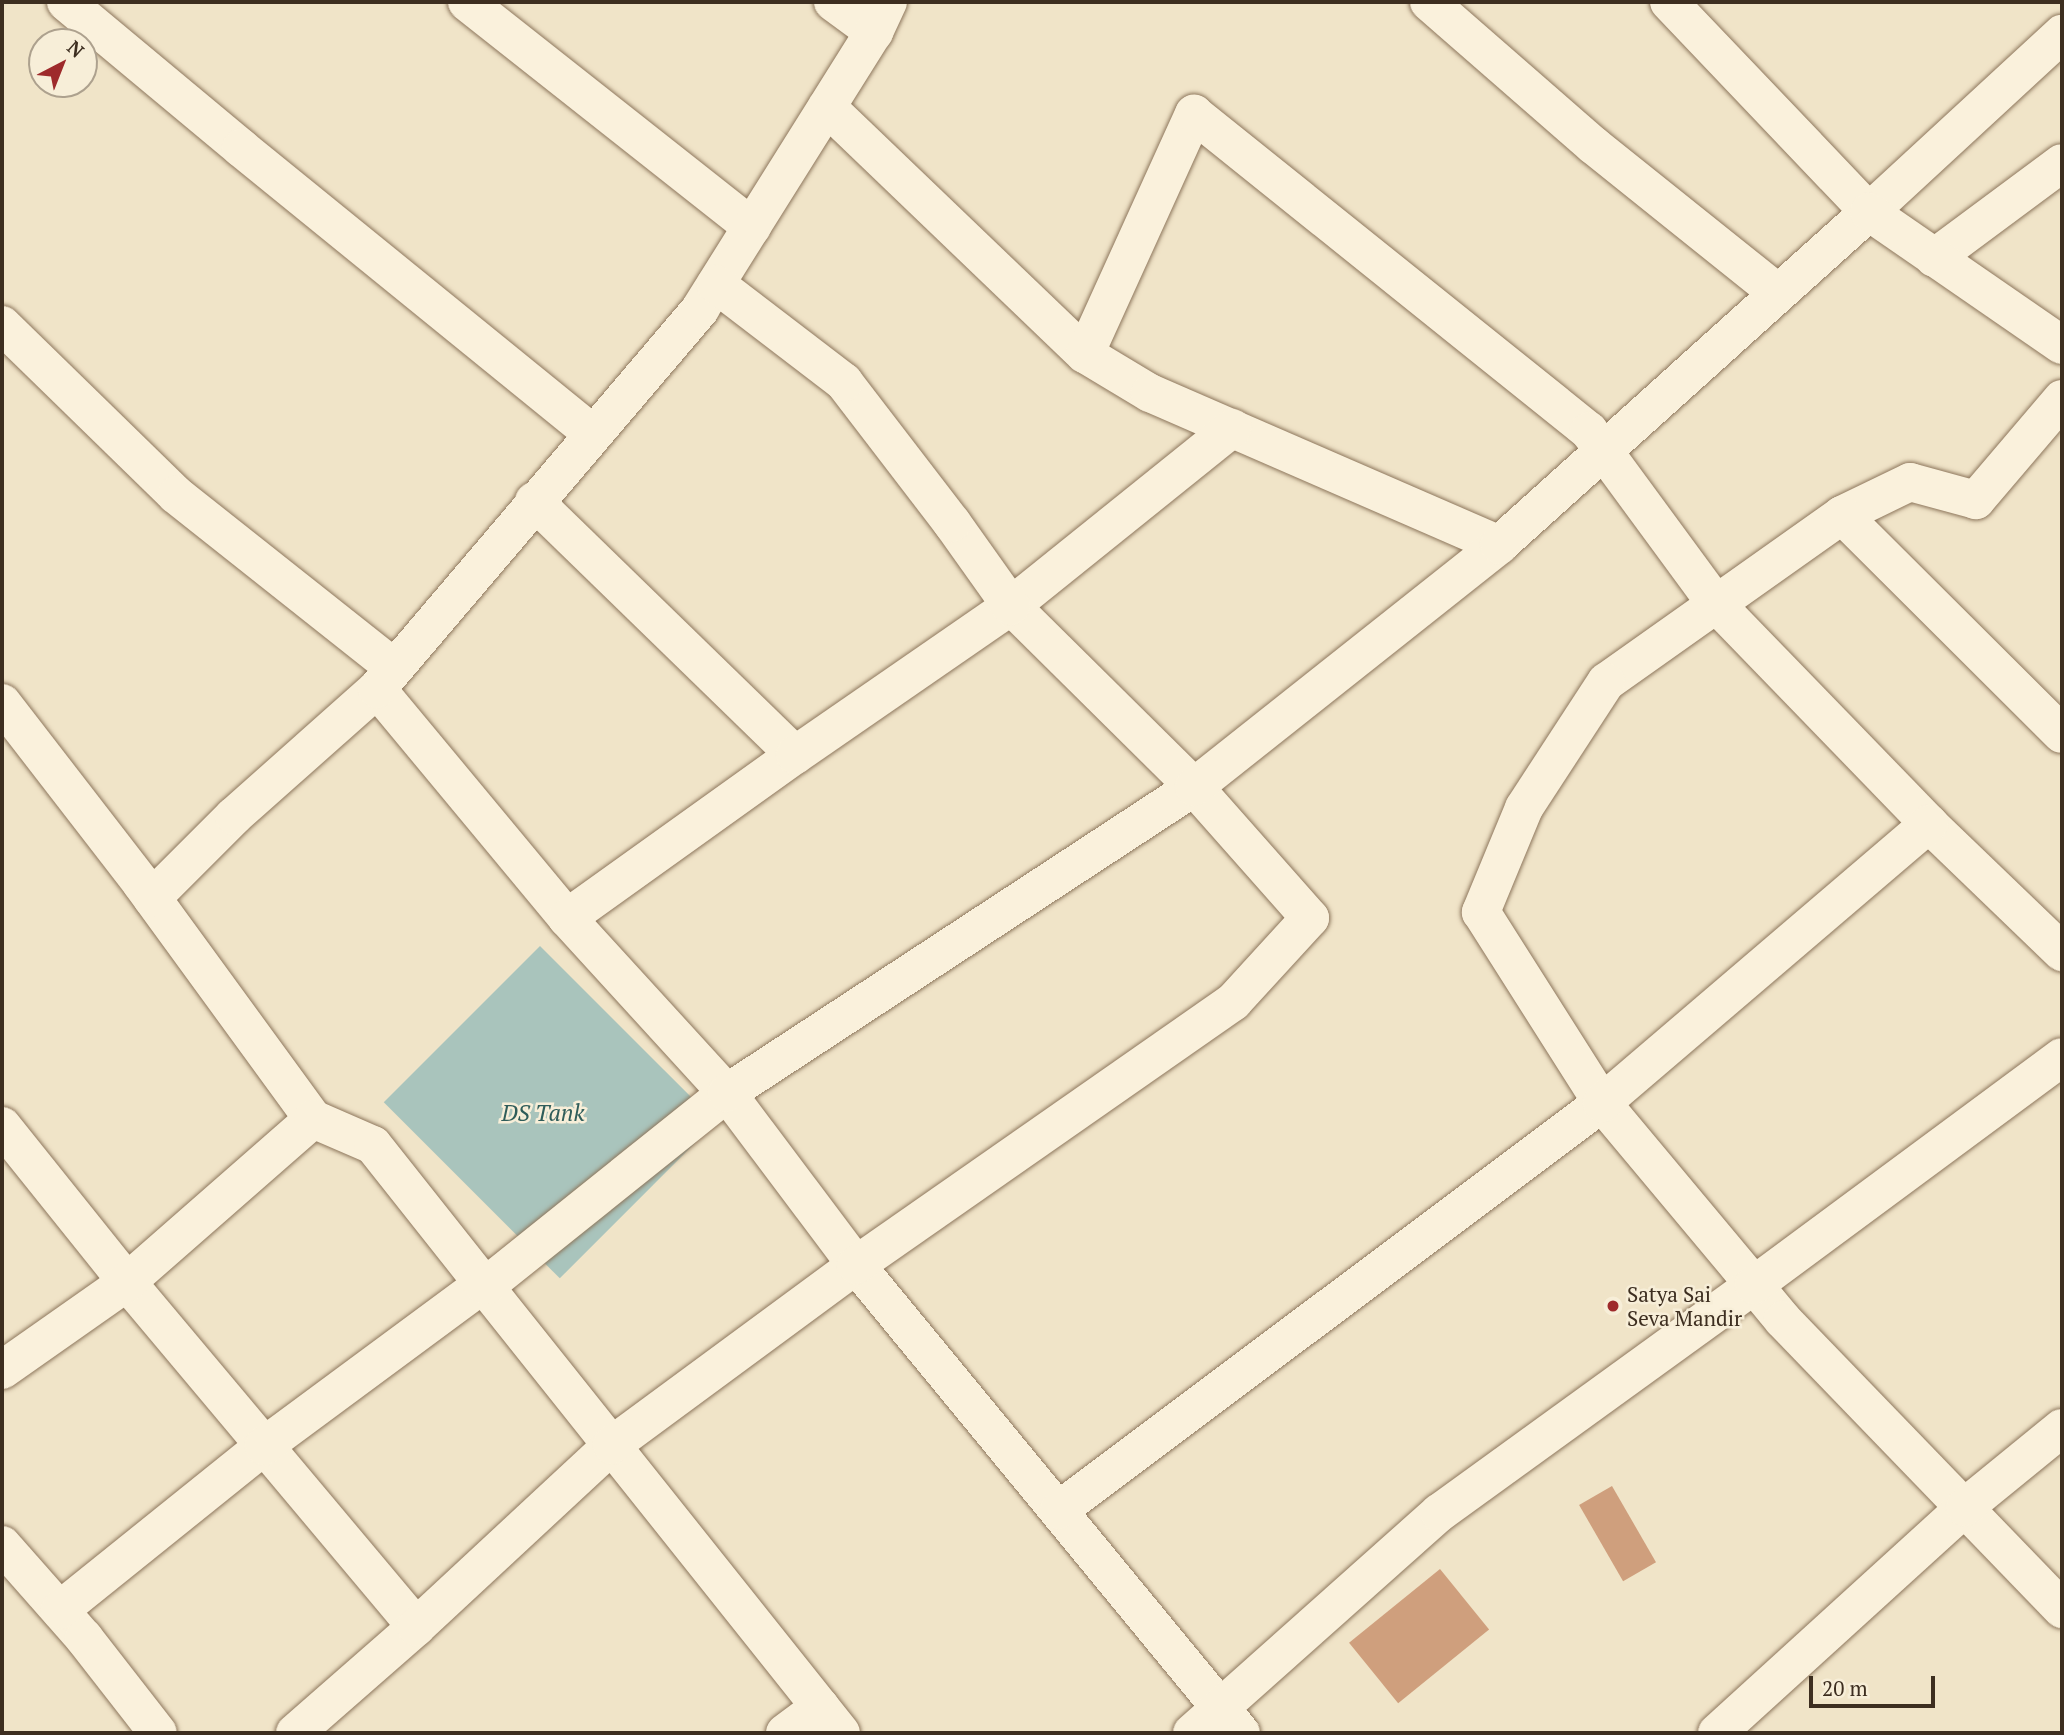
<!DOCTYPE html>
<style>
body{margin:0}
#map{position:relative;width:2064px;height:1735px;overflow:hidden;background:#f0e4c8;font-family:"PT Serif",serif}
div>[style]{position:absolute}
.water>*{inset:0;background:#a9c4bc;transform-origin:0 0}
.building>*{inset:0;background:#cf9f7d;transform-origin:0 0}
.roads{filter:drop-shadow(0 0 2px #8d765c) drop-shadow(0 0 2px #8d765c)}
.street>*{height:38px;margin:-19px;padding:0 19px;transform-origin:19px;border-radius:19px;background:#faf1dc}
.secondary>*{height:38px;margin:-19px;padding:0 19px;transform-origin:19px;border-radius:19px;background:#faf1dc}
.dots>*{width:19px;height:19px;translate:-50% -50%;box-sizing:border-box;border:4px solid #f7eed8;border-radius:50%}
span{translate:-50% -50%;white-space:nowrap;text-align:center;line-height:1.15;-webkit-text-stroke:5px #f7eed8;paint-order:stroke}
.poi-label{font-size:21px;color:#3d2e20}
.left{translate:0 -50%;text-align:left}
.water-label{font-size:23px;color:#2f5d5a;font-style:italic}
.frame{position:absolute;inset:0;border:4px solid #3d2e20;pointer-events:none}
.north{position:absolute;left:28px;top:28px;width:70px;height:70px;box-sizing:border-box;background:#f7eed8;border:2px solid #ada18e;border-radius:50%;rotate:42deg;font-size:19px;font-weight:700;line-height:28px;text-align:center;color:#3d2e20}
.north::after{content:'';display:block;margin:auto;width:24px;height:32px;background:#9e2a2b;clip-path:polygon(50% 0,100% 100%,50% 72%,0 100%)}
.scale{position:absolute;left:1809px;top:1676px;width:126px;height:32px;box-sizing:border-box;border:4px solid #3d2e20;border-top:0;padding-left:9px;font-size:21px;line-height:24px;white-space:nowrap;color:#3d2e20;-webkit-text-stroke:5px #f7eed8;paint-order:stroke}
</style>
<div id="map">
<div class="water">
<i style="left:540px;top:946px;width:249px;height:221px;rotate:45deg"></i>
</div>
<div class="building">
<i style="left:1612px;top:1486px;width:88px;height:38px;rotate:60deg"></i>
<i style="left:1440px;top:1569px;width:78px;height:117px;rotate:51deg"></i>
</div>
<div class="roads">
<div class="street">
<i style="left:66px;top:2px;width:228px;rotate:39.8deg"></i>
<i style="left:241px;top:148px;width:452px;rotate:39.1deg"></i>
<i style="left:467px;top:2px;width:363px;rotate:38.3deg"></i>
<i style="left:833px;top:2px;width:51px;rotate:36.2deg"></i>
<i style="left:1429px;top:2px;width:218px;rotate:41.1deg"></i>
<i style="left:1593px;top:145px;width:237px;rotate:38.7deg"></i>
<i style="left:1669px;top:2px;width:290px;rotate:46.4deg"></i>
<i style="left:1869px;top:212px;width:263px;rotate:-42.7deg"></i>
<i style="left:827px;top:107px;width:357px;rotate:43.8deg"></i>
<i style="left:1085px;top:354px;width:76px;rotate:31deg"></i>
<i style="left:1150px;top:393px;width:381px;rotate:23.5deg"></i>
<i style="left:1934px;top:258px;width:159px;rotate:-36.6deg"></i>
<i style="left:2px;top:325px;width:243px;rotate:44.3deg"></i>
<i style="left:176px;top:495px;width:278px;rotate:38.4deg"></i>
<i style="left:1085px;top:354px;width:264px;rotate:-65.6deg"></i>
<i style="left:1194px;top:114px;width:506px;rotate:38.75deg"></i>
<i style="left:1589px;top:431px;width:216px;rotate:53.7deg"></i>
<i style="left:1717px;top:605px;width:305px;rotate:45.9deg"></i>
<i style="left:1929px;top:824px;width:185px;rotate:43.9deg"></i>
<i style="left:2062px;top:399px;width:133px;rotate:130.4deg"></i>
<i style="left:1976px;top:500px;width:68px;rotate:-164.7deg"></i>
<i style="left:1910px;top:482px;width:76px;rotate:154.1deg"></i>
<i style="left:1842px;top:515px;width:289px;rotate:144.7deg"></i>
<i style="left:1606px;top:682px;width:150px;rotate:123.1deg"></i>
<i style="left:1524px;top:808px;width:113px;rotate:112.5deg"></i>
<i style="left:1481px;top:912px;width:226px;rotate:57.6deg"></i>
<i style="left:1602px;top:1103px;width:237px;rotate:50.1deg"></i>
<i style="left:1754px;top:1285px;width:45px;rotate:50.4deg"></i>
<i style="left:1783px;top:1320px;width:402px;rotate:46deg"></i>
<i style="left:534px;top:501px;width:364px;rotate:44.2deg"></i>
<i style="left:1842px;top:515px;width:310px;rotate:44.9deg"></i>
<i style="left:377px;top:689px;width:298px;rotate:50.3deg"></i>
<i style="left:567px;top:918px;width:237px;rotate:47.6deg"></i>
<i style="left:727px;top:1093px;width:215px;rotate:53.1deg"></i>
<i style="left:856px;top:1265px;width:606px;rotate:50.56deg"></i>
<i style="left:2px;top:703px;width:227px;rotate:52.3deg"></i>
<i style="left:141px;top:883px;width:292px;rotate:53.9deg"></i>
<i style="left:152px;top:898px;width:116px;rotate:-45deg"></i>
<i style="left:234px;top:816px;width:191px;rotate:-41.6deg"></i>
<i style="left:377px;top:689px;width:499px;rotate:-49.6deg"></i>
<i style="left:700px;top:309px;width:327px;rotate:-57.9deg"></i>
<i style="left:874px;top:32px;width:33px;rotate:-65deg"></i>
<i style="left:567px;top:918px;width:280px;rotate:-35.6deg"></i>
<i style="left:795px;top:755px;width:262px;rotate:-34.6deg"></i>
<i style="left:1011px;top:606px;width:284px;rotate:-38.8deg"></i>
<i style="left:2px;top:1126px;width:200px;rotate:51.3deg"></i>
<i style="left:127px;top:1282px;width:450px;rotate:50deg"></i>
<i style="left:1059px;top:1510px;width:679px;rotate:-36.85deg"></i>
<i style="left:1602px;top:1103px;width:430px;rotate:-40.5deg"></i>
<i style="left:2px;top:1545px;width:124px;rotate:48.6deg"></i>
<i style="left:84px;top:1638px;width:120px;rotate:52.1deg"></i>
<i style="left:60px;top:1610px;width:262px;rotate:-38.8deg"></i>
<i style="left:264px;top:1446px;width:272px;rotate:-36.5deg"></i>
<i style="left:483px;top:1284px;width:574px;rotate:51.43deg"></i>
<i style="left:295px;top:1733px;width:161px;rotate:-41.2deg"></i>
<i style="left:416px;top:1627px;width:267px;rotate:-42.9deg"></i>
<i style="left:612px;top:1445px;width:303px;rotate:-36.4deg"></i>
<i style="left:856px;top:1265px;width:460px;rotate:-34.9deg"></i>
<i style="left:1233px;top:1002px;width:114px;rotate:-47.5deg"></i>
<i style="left:1310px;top:918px;width:175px;rotate:-131.5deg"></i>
<i style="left:1194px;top:787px;width:257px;rotate:-135.3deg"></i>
<i style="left:1011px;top:606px;width:102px;rotate:-125.4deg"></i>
<i style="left:952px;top:523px;width:178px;rotate:-127.5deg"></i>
<i style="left:844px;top:382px;width:161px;rotate:-142.6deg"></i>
<i style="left:785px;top:1733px;width:44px;rotate:-36.6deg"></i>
<i style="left:1192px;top:1733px;width:331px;rotate:-41.7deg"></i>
<i style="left:1439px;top:1513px;width:389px;rotate:-35.9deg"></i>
<i style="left:1754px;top:1285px;width:383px;rotate:-36.5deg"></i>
<i style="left:1717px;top:1733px;width:336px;rotate:-42.3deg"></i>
<i style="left:1965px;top:1507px;width:125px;rotate:-39.2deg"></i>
</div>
<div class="secondary">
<i style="left:2px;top:1370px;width:153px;rotate:-35.1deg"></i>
<i style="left:127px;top:1282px;width:247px;rotate:-41.2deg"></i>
<i style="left:313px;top:1119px;width:65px;rotate:23.4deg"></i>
<i style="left:373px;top:1145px;width:177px;rotate:51.6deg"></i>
<i style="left:483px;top:1284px;width:4px;rotate:14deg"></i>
<i style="left:487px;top:1285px;width:307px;rotate:-38.7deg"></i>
<i style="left:727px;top:1093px;width:558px;rotate:-33.23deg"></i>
<i style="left:1194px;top:787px;width:389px;rotate:-38.4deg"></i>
<i style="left:1499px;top:545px;width:498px;rotate:-42deg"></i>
<i style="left:1869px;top:212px;width:234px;rotate:34.6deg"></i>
</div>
</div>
<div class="dots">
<i style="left:1613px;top:1306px;background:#9e2a2b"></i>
</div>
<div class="poi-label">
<span class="left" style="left:1627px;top:1306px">Satya Sai<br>Seva Mandir</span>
</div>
<div class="water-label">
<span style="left:543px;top:1113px">DS Tank</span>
</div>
<div class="frame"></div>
<div class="north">N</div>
<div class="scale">20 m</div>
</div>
